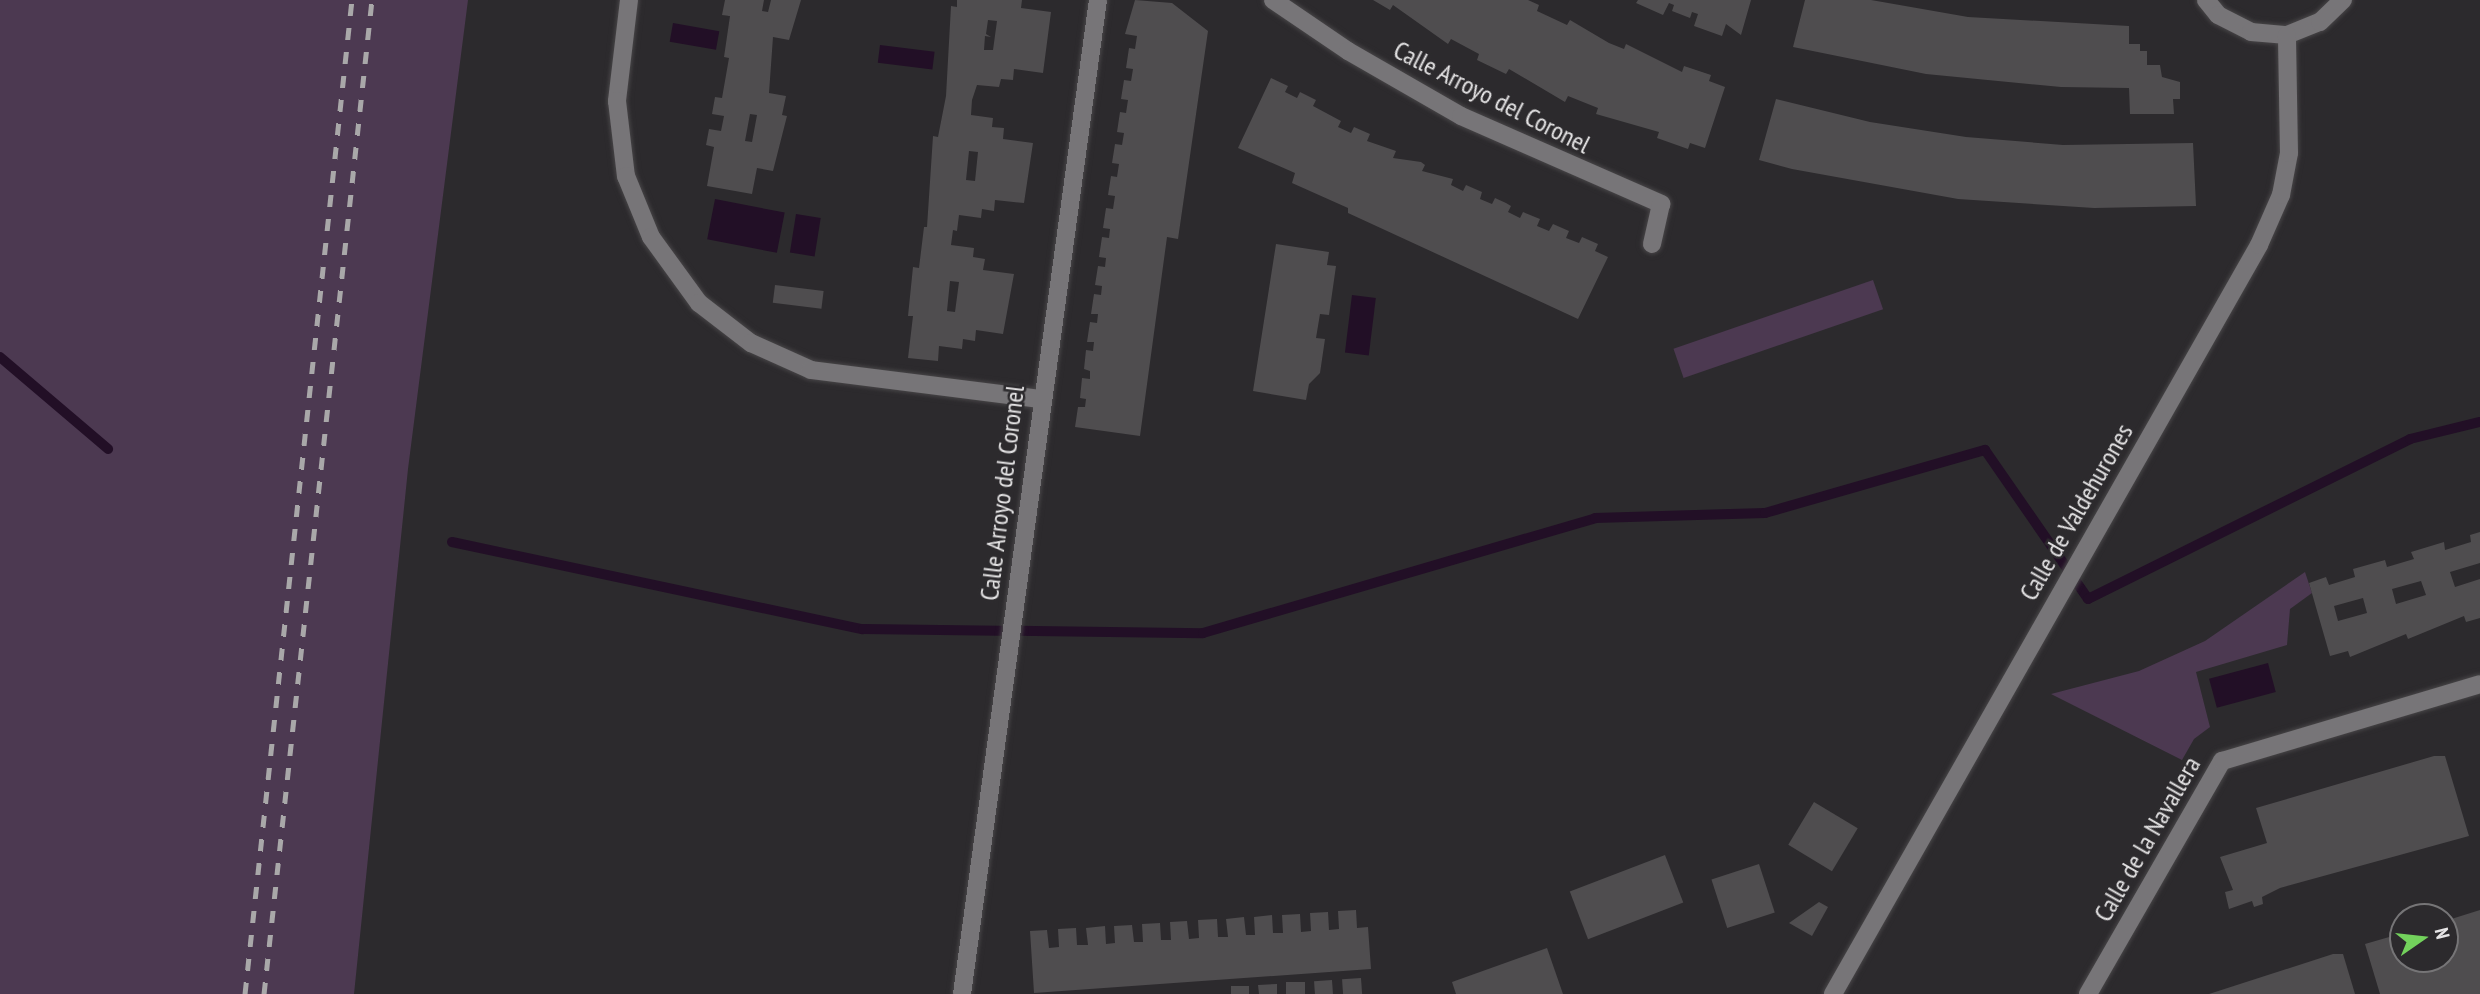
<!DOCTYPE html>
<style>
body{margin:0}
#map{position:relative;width:2480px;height:994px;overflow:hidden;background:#2c2a2d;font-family:"PT Sans Narrow",sans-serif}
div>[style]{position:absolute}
.green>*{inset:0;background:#4c3951;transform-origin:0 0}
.water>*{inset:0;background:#220f26;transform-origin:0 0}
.stream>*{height:10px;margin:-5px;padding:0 5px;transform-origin:5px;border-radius:5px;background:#220f26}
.building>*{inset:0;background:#4f4d4f;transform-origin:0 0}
.roads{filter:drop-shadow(0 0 2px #474547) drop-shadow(0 0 2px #474547)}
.minor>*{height:18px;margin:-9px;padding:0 9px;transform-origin:9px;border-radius:9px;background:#777578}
.rail>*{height:5px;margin-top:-2.5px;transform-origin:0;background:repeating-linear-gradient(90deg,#a9a8a9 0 12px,transparent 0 24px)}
span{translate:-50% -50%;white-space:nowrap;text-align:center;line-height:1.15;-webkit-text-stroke:5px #2c2a2d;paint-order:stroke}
.street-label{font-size:26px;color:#e6e5e6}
.north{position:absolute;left:2389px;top:903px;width:70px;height:70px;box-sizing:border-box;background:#2c2a2d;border:2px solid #767577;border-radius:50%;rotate:76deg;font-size:19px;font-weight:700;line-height:28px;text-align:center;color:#e6e5e6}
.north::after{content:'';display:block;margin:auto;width:24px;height:32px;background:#73d25c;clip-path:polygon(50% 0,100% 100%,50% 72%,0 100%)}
</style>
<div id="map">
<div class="green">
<i style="clip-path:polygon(0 0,468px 0,408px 469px,354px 994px,0 994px)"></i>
<i style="left:1873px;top:280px;width:31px;height:211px;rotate:71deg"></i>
<i style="clip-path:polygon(2305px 572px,2312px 593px,2290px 609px,2287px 645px,2196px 672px,2210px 727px,2194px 739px,2182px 760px,2051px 694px,2139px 671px,2205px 641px)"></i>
</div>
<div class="water">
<i style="left:673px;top:23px;width:47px;height:19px;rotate:10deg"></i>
<i style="left:880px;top:45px;width:55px;height:18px;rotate:7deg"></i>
<i style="left:715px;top:199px;width:71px;height:41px;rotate:11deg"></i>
<i style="left:796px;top:214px;width:25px;height:39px;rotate:9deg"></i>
<i style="left:1352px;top:295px;width:24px;height:58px;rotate:7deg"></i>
<i style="left:2268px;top:663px;width:30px;height:61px;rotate:75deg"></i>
</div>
<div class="stream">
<i style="left:0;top:357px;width:142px;rotate:40.4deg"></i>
<i style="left:452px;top:542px;width:420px;rotate:12deg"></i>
<i style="left:863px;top:629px;width:340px;rotate:0.7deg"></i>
<i style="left:1203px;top:633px;width:409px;rotate:-16.3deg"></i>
<i style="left:1595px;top:518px;width:170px;rotate:-1.7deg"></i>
<i style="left:1765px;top:513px;width:229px;rotate:-16deg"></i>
<i style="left:1985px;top:450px;width:181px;rotate:55.3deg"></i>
<i style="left:2088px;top:599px;width:360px;rotate:-26.4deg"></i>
<i style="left:2410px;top:439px;width:72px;rotate:-13.7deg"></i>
</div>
<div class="building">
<i style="clip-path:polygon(evenodd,725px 0,764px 0,762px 11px,768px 12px,771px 0,801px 0,789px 40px,773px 37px,769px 93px,786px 96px,782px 115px,787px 116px,773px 171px,757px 168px,752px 194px,707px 186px,714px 147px,706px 145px,709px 129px,721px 131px,724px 116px,712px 114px,715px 97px,722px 98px,729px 58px,724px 57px,730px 16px,722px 15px,725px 0,750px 114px,757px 115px,752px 142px,745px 141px,750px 114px)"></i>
<i style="clip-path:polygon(evenodd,957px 0,1022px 0,1021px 8px,1051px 12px,1043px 73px,1014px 69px,1013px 80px,1001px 79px,999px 87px,977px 85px,972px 100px,971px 115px,993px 118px,992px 127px,1004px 128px,1003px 139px,1033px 143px,1024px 203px,995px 200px,994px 211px,982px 209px,981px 218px,959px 215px,957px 231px,953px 230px,951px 245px,974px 248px,973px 257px,985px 259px,983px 270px,1014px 274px,1003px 334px,976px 330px,975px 341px,963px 339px,962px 349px,939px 346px,938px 361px,908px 358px,913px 316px,908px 316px,913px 267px,919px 268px,924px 227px,927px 227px,933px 136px,938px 137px,946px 96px,951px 6px,957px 7px,957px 0,988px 20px,997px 21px,993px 50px,984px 50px,985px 36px,991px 37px,986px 34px,988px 20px,957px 0,969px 151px,978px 152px,975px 181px,966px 180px,969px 151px,957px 0,950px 281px,959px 282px,955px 312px,947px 311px,950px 281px)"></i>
<i style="clip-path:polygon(1135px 0,1172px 3px,1208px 31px,1178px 239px,1167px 237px,1140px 436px,1075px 427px,1078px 407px,1085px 407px,1086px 399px,1080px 398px,1082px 378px,1090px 379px,1090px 371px,1084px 369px,1086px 350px,1093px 351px,1094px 342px,1087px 342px,1090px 322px,1097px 323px,1098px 314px,1091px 314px,1094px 294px,1101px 295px,1102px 286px,1095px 285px,1098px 266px,1105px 267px,1106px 258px,1099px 257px,1102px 237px,1109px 238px,1110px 229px,1103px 228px,1106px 208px,1113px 209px,1115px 196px,1108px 195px,1111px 176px,1117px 177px,1119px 164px,1112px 163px,1115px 144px,1122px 145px,1124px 133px,1117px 132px,1120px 112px,1126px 113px,1128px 100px,1121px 99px,1124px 80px,1131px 81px,1133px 69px,1126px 68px,1129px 48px,1135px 49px,1137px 36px,1125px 34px)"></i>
<i style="clip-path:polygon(1373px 0,1528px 0,1539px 5px,1537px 11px,1567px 25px,1570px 20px,1609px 43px,1624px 49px,1626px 44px,1682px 72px,1684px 66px,1711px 75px,1709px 81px,1725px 87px,1705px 148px,1690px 143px,1688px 149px,1657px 138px,1659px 132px,1596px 114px,1598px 108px,1568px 96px,1565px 102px,1509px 69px,1506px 74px,1477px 60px,1479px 54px,1451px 39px,1448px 44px,1393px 5px,1390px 10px)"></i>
<i style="clip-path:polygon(1638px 0,1751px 0,1741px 35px,1726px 24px,1722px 36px,1694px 26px,1698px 14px,1692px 12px,1690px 18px,1672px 11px,1674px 5px,1669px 3px,1663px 15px,1636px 3px)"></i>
<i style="clip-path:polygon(1805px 0,1871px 0,1968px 17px,2129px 26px,2129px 44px,2140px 44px,2140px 51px,2147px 51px,2147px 65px,2160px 65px,2162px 77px,2180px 82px,2180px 99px,2173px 99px,2174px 114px,2130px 114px,2129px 88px,2061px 87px,1926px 74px,1793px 47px)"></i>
<i style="clip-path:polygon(1271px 78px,1288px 86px,1285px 92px,1297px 98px,1300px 92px,1316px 100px,1313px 106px,1341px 121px,1338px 127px,1351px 133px,1354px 127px,1370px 134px,1367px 141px,1396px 151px,1393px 158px,1421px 162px,1425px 165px,1422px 171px,1453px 179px,1451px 185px,1463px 191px,1466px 185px,1482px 192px,1480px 199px,1492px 204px,1495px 198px,1506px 203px,1511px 206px,1508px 212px,1520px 218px,1523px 212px,1535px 217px,1540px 219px,1537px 226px,1549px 231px,1553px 224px,1569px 231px,1566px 238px,1579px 243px,1582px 237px,1598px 244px,1595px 251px,1608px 257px,1578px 319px,1348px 213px,1348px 208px,1292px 183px,1295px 173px,1238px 148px)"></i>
<i style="clip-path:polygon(1776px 99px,1870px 122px,1966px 137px,2063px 145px,2193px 143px,2196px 206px,2094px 208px,1958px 199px,1792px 169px,1759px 160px)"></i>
<i style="clip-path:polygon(1276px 244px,1329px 252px,1327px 265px,1336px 266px,1329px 315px,1320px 314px,1316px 338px,1325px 339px,1320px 373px,1309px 384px,1306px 400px,1253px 391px)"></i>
<i style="left:775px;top:285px;width:49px;height:18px;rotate:7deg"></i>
<i style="clip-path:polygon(evenodd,2480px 532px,2480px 563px,2450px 572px,2455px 587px,2480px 579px,2480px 618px,2466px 622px,2464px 616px,2408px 639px,2406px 634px,2350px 657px,2348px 651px,2330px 656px,2309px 583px,2326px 577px,2329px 585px,2355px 577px,2353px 569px,2385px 560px,2387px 567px,2414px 559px,2411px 552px,2444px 542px,2445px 550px,2471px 542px,2470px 535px,2480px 532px,2421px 581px,2426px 595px,2396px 604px,2392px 589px,2421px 581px,2480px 532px,2363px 598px,2367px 613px,2338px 621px,2334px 606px,2363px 598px)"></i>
<i style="clip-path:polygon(2434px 756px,2445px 756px,2469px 836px,2280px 888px,2262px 897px,2263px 904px,2254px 907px,2252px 901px,2229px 909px,2225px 892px,2233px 890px,2220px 857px,2267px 843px,2256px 808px)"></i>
<i style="left:1814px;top:802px;width:51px;height:50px;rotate:31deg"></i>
<i style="left:1665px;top:855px;width:51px;height:102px;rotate:69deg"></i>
<i style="left:1759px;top:864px;width:51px;height:50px;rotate:72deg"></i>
<i style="clip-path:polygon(1819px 902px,1828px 907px,1812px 936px,1789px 923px)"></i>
<i style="clip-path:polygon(1356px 910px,1357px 928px,1368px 927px,1371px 969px,1034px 993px,1030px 931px,1047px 930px,1049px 948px,1059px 947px,1058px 929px,1076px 928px,1077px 945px,1088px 945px,1086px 928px,1105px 926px,1106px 944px,1115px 943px,1114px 926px,1132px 925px,1134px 942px,1143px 942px,1142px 924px,1160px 923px,1161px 940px,1171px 940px,1170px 922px,1187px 921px,1189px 939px,1199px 938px,1198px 920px,1217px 919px,1218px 937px,1228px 937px,1226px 919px,1244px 917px,1246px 935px,1255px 935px,1254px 917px,1272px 915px,1273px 933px,1283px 933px,1282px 915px,1300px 914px,1301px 932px,1311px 931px,1310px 913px,1328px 912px,1329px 930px,1339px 929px,1338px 911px)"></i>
<i style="clip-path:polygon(2480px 910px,2480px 994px,2380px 994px,2365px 944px,2403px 933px,2403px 959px,2445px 959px,2445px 921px)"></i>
<i style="clip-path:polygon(1547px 948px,1563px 994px,1456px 994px,1452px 982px)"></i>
<i style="clip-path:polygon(2333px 954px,2343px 954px,2355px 994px,2209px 994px)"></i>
<i style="left:1361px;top:978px;width:16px;height:19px;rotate:86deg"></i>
<i style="left:1332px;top:980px;width:14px;height:18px;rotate:86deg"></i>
<i style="left:1305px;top:982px;width:12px;height:19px;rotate:90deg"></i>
<i style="clip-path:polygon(1277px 984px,1277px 994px,1259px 994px,1258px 985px)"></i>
<i style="left:1249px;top:986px;width:8px;height:18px;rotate:90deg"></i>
</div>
<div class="roads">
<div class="minor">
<i style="left:629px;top:0;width:102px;rotate:96.8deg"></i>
<i style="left:617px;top:101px;width:76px;rotate:83.2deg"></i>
<i style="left:626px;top:176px;width:66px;rotate:67.7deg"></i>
<i style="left:651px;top:237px;width:82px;rotate:54deg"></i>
<i style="left:699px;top:303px;width:66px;rotate:37.6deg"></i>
<i style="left:751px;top:343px;width:66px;rotate:24.2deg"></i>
<i style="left:811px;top:370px;width:232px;rotate:7.2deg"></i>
<i style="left:1273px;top:0;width:91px;rotate:34.2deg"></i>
<i style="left:1348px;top:51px;width:130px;rotate:29.9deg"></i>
<i style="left:1461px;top:116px;width:219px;rotate:23.7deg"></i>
<i style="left:1661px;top:204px;width:41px;rotate:102.7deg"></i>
<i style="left:2206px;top:0;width:19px;rotate:51deg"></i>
<i style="left:2218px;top:15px;width:37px;rotate:27deg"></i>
<i style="left:2251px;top:32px;width:36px;rotate:5deg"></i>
<i style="left:2287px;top:35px;width:35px;rotate:-22deg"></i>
<i style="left:2320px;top:22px;width:32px;rotate:-44deg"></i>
<i style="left:962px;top:994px;width:1003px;rotate:-82.21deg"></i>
<i style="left:1833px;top:994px;width:862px;rotate:-60.37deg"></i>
<i style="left:2259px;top:245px;width:55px;rotate:-66.3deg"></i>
<i style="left:2281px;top:195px;width:43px;rotate:-79.2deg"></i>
<i style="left:2289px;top:153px;width:118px;rotate:-91deg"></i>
<i style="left:2088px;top:994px;width:269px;rotate:-60.1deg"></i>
<i style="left:2222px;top:761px;width:269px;rotate:-16.6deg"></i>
</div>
</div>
<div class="rail">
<i style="left:245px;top:994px;width:1000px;rotate:-83.86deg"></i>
<i style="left:264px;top:994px;width:1000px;rotate:-83.8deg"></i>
</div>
<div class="street-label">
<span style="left:1492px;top:97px;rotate:27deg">Calle Arroyo del Coronel</span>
<span style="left:1002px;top:493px;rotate:-83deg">Calle Arroyo del Coronel</span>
<span style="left:2076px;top:512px;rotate:-60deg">Calle de Valdehurones</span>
<span style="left:2147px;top:839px;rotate:-60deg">Calle de la Navallera</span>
</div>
<div class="north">N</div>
</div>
